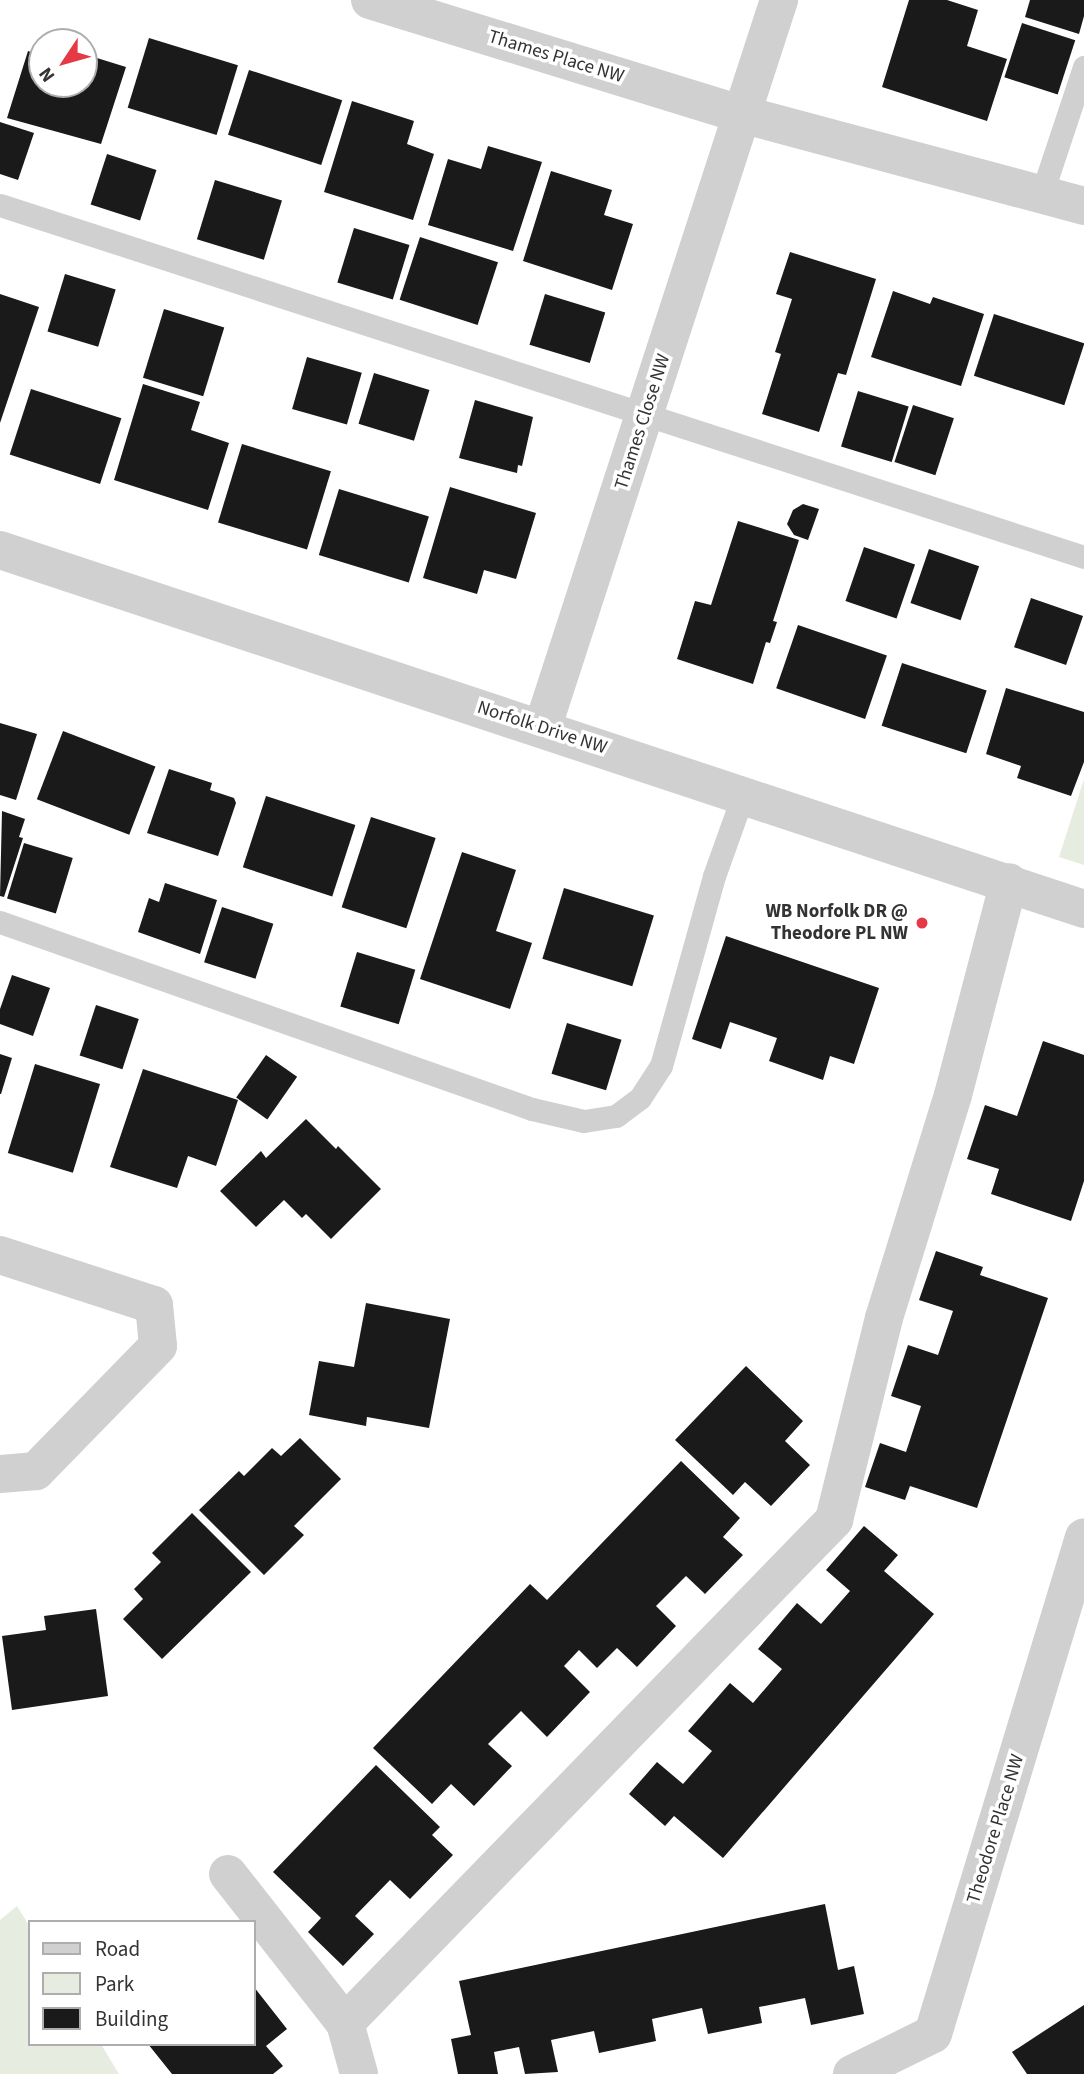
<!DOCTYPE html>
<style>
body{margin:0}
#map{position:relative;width:1084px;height:2074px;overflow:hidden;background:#fff;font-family:"Source Sans 3",sans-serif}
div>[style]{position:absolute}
.green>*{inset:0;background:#e6ecdf}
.building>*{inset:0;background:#1a1a1a;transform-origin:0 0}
.service>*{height:23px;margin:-11.5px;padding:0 11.5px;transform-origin:11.5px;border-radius:11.5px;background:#d0d0d0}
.minor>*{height:38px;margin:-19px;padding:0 19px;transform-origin:19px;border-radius:19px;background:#d0d0d0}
.tertiary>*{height:38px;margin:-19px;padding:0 19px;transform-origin:19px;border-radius:19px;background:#d0d0d0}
.dots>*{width:19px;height:19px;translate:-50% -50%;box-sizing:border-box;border:4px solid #fff;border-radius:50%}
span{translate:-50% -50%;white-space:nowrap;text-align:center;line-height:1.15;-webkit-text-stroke:7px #fff;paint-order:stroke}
.street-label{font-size:19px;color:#333}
.poi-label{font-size:19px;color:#333;font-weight:700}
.right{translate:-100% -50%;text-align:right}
.legend{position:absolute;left:28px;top:1920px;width:228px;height:126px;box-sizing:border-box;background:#fff;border:2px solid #adadad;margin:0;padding:9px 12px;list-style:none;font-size:21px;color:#333}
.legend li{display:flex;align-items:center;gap:14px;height:35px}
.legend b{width:35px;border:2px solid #adadad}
.north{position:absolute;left:28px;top:28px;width:70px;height:70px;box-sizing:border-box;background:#fff;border:2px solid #adadad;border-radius:50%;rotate:234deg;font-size:19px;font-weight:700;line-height:28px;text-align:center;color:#333}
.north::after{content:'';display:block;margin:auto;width:24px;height:32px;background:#e63946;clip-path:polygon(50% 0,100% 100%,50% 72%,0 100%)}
</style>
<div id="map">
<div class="green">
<i style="clip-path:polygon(1084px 779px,1084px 865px,1059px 857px)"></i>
<i style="clip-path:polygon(17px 1906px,30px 1927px,30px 2044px,101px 2044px,119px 2074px,0 2074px,0 1920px)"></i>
</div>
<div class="building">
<i style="clip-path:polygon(909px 0,947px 0,978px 10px,967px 46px,1007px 59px,987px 121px,882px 87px)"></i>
<i style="clip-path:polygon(1030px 0,1084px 0,1084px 16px,1079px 34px,1025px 17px)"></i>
<i style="left:1022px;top:23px;width:56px;height:57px;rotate:18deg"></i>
<i style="left:149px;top:38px;width:93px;height:73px;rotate:17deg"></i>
<i style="clip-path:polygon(28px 51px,42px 56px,42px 84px,84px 84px,84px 54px,126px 67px,101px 144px,7px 118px)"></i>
<i style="left:249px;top:70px;width:98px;height:68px;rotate:18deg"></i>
<i style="clip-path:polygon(352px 101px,414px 121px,407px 144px,434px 154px,413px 220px,324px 192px)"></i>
<i style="clip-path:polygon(0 122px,34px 133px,18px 180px,0 174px)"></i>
<i style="clip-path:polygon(488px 146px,542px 162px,513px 251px,428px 225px,448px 159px,481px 169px)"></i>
<i style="left:107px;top:154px;width:52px;height:53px;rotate:18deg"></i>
<i style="clip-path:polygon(551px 171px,612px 190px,604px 215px,633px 224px,612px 290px,523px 261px)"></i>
<i style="left:215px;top:180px;width:70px;height:62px;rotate:17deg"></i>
<i style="left:354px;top:228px;width:58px;height:57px;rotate:17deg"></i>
<i style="left:420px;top:237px;width:82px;height:66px;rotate:18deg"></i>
<i style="clip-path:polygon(790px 252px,876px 279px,846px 375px,838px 373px,819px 432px,762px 414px,781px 354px,775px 352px,792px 299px,776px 294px)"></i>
<i style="left:65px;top:274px;width:53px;height:60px;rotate:17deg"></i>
<i style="clip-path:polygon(893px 291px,930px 304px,933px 297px,984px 314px,961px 386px,871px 357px)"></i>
<i style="clip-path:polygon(0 294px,39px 307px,0 423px)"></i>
<i style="left:545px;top:294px;width:63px;height:53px;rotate:17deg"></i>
<i style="left:164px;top:309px;width:63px;height:72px;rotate:17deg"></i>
<i style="left:994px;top:314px;width:95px;height:65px;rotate:18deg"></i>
<i style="left:307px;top:357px;width:57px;height:54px;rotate:16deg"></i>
<i style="left:374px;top:373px;width:58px;height:53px;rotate:17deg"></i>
<i style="clip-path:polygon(143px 384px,200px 402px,191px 430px,229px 443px,208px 510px,114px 480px)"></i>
<i style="left:31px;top:389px;width:95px;height:69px;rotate:18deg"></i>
<i style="left:858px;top:391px;width:53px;height:58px;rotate:17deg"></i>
<i style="clip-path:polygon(475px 400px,533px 417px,522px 466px,518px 465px,517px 473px,459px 458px)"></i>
<i style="left:913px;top:405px;width:43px;height:60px;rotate:18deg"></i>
<i style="left:242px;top:444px;width:93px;height:82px;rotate:17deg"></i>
<i style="clip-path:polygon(450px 487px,536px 513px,516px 579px,484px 570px,477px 594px,423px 578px)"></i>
<i style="left:339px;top:489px;width:94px;height:69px;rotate:17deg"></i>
<i style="clip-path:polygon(803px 504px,819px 509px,808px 540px,794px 535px,787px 524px,793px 510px)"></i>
<i style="clip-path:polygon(738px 521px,799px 540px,773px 621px,777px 622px,770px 643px,766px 642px,753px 684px,677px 659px,695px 601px,711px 605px)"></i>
<i style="left:864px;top:547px;width:54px;height:57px;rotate:19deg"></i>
<i style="left:929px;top:549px;width:53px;height:57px;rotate:19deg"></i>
<i style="left:1031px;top:598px;width:55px;height:52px;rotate:19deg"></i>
<i style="left:798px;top:625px;width:94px;height:67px;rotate:19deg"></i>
<i style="left:902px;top:663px;width:89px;height:66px;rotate:18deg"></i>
<i style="clip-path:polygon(1006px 688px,1084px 712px,1084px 762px,1071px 796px,1017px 778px,1021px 766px,986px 754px)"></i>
<i style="clip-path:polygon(0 723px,37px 734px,16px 800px,0 795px)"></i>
<i style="left:63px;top:731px;width:99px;height:73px;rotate:21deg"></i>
<i style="clip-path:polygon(169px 769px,212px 783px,210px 790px,234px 798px,236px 803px,218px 856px,147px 833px)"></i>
<i style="left:266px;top:796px;width:94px;height:75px;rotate:18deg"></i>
<i style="clip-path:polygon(2px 811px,25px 819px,19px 837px,23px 838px,4px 897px,0 896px)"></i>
<i style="left:371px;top:817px;width:68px;height:95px;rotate:18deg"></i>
<i style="left:24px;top:843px;width:51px;height:58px;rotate:17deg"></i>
<i style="clip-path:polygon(462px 852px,516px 870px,496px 931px,532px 943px,510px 1009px,420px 979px)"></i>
<i style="clip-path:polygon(165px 883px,217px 900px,200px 954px,138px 932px,149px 898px,159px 902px)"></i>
<i style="left:564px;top:888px;width:94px;height:74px;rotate:17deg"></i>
<i style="left:222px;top:907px;width:54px;height:58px;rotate:18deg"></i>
<i style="clip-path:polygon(726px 936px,879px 988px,854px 1064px,830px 1056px,823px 1080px,769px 1061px,777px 1038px,730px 1022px,721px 1049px,692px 1039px)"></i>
<i style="left:357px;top:952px;width:61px;height:57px;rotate:17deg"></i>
<i style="clip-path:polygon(12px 975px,50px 988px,33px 1036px,0 1024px,0 1009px)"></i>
<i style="left:96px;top:1005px;width:45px;height:53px;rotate:18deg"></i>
<i style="left:567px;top:1023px;width:57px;height:53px;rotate:17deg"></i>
<i style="clip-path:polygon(1043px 1041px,1084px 1055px,1084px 1181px,1071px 1221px,991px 1194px,999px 1169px,967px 1159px,985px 1105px,1017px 1116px)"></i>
<i style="clip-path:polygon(0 1054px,12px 1058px,1px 1094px,0 1094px)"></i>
<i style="left:266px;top:1055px;width:38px;height:52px;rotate:35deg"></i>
<i style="left:35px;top:1064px;width:68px;height:93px;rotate:17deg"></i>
<i style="clip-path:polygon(143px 1069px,238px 1100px,216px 1166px,188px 1156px,177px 1188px,110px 1167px)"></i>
<i style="clip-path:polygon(306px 1119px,336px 1149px,338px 1146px,381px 1189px,331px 1239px,306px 1214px,302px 1218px,284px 1200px,256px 1227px,220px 1191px,261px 1151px,266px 1158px)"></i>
<i style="clip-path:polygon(936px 1251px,983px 1267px,980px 1275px,1048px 1298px,977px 1508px,910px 1486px,905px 1500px,865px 1487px,880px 1443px,906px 1452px,921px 1406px,891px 1396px,908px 1345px,938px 1355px,953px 1311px,919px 1300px)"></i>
<i style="clip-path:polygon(366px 1303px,450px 1319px,429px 1428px,367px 1417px,366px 1426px,309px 1415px,319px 1361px,354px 1367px)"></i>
<i style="clip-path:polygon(746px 1366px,803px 1421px,785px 1441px,810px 1465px,771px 1506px,745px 1482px,733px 1495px,675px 1440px)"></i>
<i style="clip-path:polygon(300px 1438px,341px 1479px,294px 1526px,304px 1535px,264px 1575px,199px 1510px,239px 1471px,244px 1476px,272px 1448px,281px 1456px)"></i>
<i style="clip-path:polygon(681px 1461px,740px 1518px,723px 1537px,743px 1555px,705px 1594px,686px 1576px,656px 1606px,676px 1626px,637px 1667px,617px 1648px,597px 1668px,579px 1650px,564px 1666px,590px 1692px,547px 1737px,521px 1711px,488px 1744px,512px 1766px,474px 1806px,451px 1784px,432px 1804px,373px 1748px,530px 1584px,547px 1600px)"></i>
<i style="clip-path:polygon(192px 1513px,251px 1572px,162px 1659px,123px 1619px,143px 1599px,134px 1589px,161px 1562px,152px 1553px)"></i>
<i style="clip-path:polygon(864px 1526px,898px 1555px,884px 1571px,934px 1614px,723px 1858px,674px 1816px,665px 1826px,629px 1794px,657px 1762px,683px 1784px,712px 1751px,688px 1731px,730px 1683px,753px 1703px,782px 1669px,758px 1649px,797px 1603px,821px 1624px,850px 1591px,826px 1570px)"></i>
<i style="clip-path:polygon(96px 1609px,108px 1696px,12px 1710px,2px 1636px,46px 1630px,44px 1616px)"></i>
<i style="clip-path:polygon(376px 1765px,440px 1827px,432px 1835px,453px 1855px,410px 1899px,390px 1880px,355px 1916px,374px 1934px,343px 1966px,308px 1932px,321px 1918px,273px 1872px)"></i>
<i style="clip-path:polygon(825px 1904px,838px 1970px,854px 1966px,864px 2014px,811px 2025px,805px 1998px,759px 2007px,762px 2023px,708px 2034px,702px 2008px,652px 2019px,656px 2041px,599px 2053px,594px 2031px,551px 2040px,558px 2072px,525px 2074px,519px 2047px,494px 2052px,498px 2074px,458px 2074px,451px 2039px,471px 2035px,459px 1981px)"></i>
<i style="clip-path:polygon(254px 1987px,287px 2029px,266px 2046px,283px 2066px,273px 2074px,172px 2074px,148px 2044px,254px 2044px)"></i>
<i style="clip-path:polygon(1084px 2005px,1084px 2074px,1027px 2074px,1012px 2052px)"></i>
</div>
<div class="service">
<i style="left:1042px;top:193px;width:133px;rotate:-71.6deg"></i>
<i style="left:0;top:205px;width:1140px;rotate:17.99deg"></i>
<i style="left:0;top:922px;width:564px;rotate:19.37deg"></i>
<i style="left:532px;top:1109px;width:53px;rotate:13deg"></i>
<i style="left:584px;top:1121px;width:32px;rotate:-9deg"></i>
<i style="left:616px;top:1116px;width:30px;rotate:-37deg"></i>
<i style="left:640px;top:1098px;width:38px;rotate:-57deg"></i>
<i style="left:661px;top:1066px;width:197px;rotate:-74.4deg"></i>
<i style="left:714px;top:876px;width:86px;rotate:-70.3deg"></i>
</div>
<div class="minor">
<i style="left:370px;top:0;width:388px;rotate:17.1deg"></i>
<i style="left:741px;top:114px;width:355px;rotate:15deg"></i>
<i style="left:542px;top:729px;width:767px;rotate:-71.99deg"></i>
<i style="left:0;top:1255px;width:162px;rotate:18deg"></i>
<i style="left:154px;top:1305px;width:41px;rotate:84.4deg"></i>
<i style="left:158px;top:1346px;width:175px;rotate:134.3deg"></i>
<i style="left:36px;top:1471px;width:36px;rotate:175deg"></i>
<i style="left:228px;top:1874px;width:189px;rotate:51.9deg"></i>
<i style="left:345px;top:2023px;width:53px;rotate:74.6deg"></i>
<i style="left:345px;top:2023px;width:702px;rotate:-45.81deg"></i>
<i style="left:834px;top:1520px;width:208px;rotate:-76.1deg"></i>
<i style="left:884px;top:1318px;width:233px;rotate:-72.8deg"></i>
<i style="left:953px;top:1095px;width:220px;rotate:-75.3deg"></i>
<i style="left:852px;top:2074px;width:90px;rotate:-26.3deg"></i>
<i style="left:933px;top:2034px;width:519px;rotate:-73.1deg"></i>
</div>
<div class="tertiary">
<i style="left:0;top:550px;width:1142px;rotate:18.32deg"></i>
</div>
<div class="dots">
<i style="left:922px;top:923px;background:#e63946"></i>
</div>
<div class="street-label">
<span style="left:556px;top:57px;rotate:17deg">Thames Place NW</span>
<span style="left:643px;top:422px;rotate:-72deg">Thames Close NW</span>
<span style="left:542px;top:728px;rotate:18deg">Norfolk Drive NW</span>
<span style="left:996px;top:1829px;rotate:-73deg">Theodore Place NW</span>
</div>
<div class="poi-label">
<span class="right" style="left:908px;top:923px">WB Norfolk DR @<br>Theodore PL NW</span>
</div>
<ul class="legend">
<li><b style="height:9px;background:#d0d0d0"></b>Road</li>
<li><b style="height:19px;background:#e6ecdf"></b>Park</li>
<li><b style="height:19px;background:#1a1a1a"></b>Building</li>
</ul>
<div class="north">N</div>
</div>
